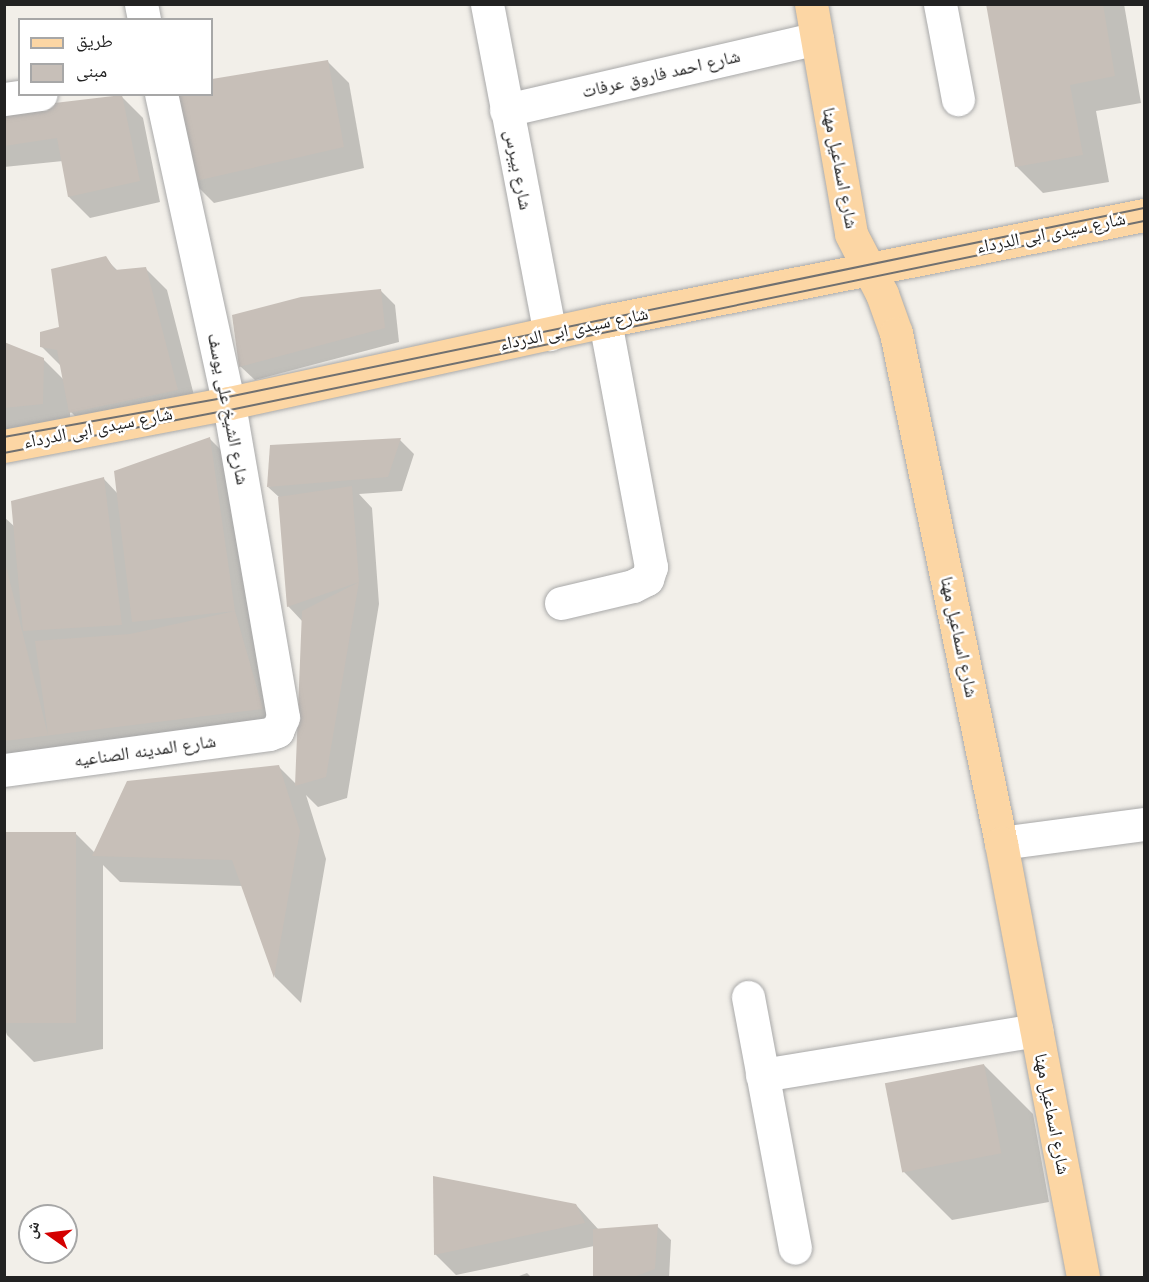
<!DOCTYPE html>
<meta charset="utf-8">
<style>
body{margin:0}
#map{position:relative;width:1149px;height:1282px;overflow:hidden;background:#f2efe9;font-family:"DM Sans","Noto Naskh Arabic",sans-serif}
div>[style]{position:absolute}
.shadow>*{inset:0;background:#0003}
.building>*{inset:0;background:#c7bfb8;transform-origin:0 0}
.roads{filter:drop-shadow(0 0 2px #a9a9a9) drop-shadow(0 0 2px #a9a9a9)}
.minor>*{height:33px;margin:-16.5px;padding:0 16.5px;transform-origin:16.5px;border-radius:16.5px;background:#fff}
.major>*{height:33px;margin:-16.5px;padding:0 16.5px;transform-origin:16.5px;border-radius:16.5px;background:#fcd6a4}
.tram>*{height:1.5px;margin:-0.75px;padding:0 0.75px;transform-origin:0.75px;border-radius:0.75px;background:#707070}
span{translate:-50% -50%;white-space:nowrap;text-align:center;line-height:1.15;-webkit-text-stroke:5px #fff;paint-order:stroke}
.street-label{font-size:18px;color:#222}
.frame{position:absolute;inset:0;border:6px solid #222;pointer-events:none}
.legend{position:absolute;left:18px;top:18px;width:195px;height:78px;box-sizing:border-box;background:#fff;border:2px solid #a7a7a7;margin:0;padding:8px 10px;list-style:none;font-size:18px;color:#222}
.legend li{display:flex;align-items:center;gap:12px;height:30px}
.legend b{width:30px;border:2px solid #a7a7a7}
.north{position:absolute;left:18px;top:1204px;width:60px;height:60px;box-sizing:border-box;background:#fff;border:2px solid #a7a7a7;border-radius:50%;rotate:284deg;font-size:16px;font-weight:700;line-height:24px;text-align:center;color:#222}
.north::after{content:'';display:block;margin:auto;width:21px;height:27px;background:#d40000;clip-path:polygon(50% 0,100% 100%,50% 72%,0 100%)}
</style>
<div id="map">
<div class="shadow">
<i style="clip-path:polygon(988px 4px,1124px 4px,1141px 103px,1096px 111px,1109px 182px,1043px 193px,1016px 166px)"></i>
<i style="clip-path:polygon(328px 62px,349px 83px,364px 168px,214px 203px,193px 182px,212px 81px)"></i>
<i style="clip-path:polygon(122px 97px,143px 118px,160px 202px,90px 218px,69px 197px,63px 161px,4px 167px,4px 110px)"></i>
<i style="clip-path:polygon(105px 258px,118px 271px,146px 269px,167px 290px,198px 411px,92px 433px,70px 411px,70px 430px,4px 437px,4px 343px,43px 359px,64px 380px,62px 367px,42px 347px,60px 328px)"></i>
<i style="clip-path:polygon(381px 291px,395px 305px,399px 342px,255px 380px,240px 366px)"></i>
<i style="clip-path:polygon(210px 439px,231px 460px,282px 729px,4px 763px,4px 517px,15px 527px,104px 479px,118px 494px)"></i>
<i style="clip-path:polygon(400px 440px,414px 454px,402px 491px,359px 494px,372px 508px,379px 604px,347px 798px,318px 807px,306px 795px,326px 859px,301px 1003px,275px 977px,243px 886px,120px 882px,103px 865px,103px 1049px,34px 1062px,7px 1035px,4px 1027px,4px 838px,76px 834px,95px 853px,279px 767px,297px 785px,303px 622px,288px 606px,280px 498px,268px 487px)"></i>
<i style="clip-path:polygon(984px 1065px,1033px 1114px,1049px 1202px,952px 1220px,903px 1171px)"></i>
<i style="clip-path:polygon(576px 1205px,599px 1230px,657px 1226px,671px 1240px,669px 1278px,594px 1278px,594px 1246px,456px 1275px,435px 1254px)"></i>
<i style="clip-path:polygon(527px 1273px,532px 1278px,514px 1278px)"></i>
</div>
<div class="building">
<i style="clip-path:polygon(986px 4px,1103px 4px,1115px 76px,1070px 85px,1083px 155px,1015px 167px)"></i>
<i style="clip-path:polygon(328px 60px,344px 147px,191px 182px,172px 94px,212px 94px,212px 79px)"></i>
<i style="clip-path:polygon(122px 95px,140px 181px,68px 197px,57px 138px,4px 146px,4px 109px)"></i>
<i style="clip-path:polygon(106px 256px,115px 270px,146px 267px,178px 390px,69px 413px,57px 350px,40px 347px,40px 332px,59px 327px,51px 269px)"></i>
<i style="clip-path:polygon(381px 289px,385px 328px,239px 367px,232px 315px,301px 297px)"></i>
<i style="clip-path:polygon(4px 342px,44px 358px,43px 404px,4px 408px)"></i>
<i style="clip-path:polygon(210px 437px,235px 611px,263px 709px,4px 741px,4px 558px,48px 735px,35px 641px,130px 634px,235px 611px,132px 622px,114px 471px)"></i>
<i style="clip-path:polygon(401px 438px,388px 477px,267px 487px,270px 445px)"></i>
<i style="clip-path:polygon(104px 477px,122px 625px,23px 631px,11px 501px)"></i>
<i style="clip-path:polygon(352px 486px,359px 582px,326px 777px,295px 786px,302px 611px,359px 582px,287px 607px,278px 497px)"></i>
<i style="clip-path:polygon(279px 765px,300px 831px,274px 978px,232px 860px,92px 856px,127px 781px)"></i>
<i style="left:76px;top:832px;width:191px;height:72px;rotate:90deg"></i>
<i style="left:984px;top:1064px;width:91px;height:101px;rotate:79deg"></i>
<i style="clip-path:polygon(433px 1176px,576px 1204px,585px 1223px,434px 1255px)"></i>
<i style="clip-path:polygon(658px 1224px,655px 1269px,631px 1278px,593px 1278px,593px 1229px)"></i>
</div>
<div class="roads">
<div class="minor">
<i style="left:141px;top:4px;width:16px;rotate:79deg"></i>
<i style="left:487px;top:4px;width:336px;rotate:79.2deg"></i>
<i style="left:940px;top:4px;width:97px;rotate:79.3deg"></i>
<i style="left:4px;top:99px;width:37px;rotate:-8deg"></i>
<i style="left:506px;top:110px;width:319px;rotate:-13deg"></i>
<i style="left:561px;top:603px;width:74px;rotate:-13.3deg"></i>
<i style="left:633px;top:586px;width:16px;rotate:-27deg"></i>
<i style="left:647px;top:579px;width:13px;rotate:-72deg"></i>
<i style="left:651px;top:567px;width:250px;rotate:-100.6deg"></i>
<i style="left:4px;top:770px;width:267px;rotate:-7.7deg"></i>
<i style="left:269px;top:734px;width:9px;rotate:-21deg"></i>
<i style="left:277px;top:731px;width:15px;rotate:-67deg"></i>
<i style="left:283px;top:717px;width:312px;rotate:-99.8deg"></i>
<i style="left:230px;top:410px;width:323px;rotate:-102.3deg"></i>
<i style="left:1001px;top:843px;width:144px;rotate:-7.6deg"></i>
<i style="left:748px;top:997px;width:255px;rotate:79.4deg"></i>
<i style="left:762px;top:1075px;width:278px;rotate:-9.3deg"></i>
</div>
<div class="major">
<i style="left:811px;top:4px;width:233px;rotate:80.1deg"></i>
<i style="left:851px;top:234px;width:68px;rotate:62.7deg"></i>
<i style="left:882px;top:294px;width:41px;rotate:70.3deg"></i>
<i style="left:896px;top:333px;width:521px;rotate:78.37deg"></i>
<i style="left:1001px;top:843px;width:443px;rotate:79.3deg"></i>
<i style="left:4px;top:446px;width:229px;rotate:-10.8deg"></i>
<i style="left:229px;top:403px;width:385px;rotate:-12.3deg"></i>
<i style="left:605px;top:321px;width:549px;rotate:-11.13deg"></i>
</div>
</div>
<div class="tram">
<i style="left:4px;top:437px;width:228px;rotate:-10.1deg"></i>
<i style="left:228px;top:397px;width:935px;rotate:-11.66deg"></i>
<i style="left:4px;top:453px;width:230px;rotate:-10.8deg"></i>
<i style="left:230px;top:410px;width:933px;rotate:-11.68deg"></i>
</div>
<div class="street-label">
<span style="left:661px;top:74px;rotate:-13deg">شارع احمد فاروق عرفات</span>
<span style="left:840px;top:168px;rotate:79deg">شارع اسماعيل مهنا</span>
<span style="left:518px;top:170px;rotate:79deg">شارع بيبرس</span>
<span style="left:1051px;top:233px;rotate:-11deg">شارع سيدى ابى الدرداء</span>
<span style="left:574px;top:329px;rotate:-12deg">شارع سيدى ابى الدرداء</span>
<span style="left:228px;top:409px;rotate:79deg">شارع الشيخ على يوسف</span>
<span style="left:98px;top:428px;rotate:-11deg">شارع سيدى ابى الدرداء</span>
<span style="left:959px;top:637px;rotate:78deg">شارع اسماعيل مهنا</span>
<span style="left:145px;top:751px;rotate:-8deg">شارع المدينه الصناعيه</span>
<span style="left:1052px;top:1114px;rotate:79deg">شارع اسماعيل مهنا</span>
</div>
<div class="frame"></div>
<ul class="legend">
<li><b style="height:8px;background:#fcd6a4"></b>طريق</li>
<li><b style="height:16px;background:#c7bfb8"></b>مبنى</li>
</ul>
<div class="north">ش</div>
</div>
